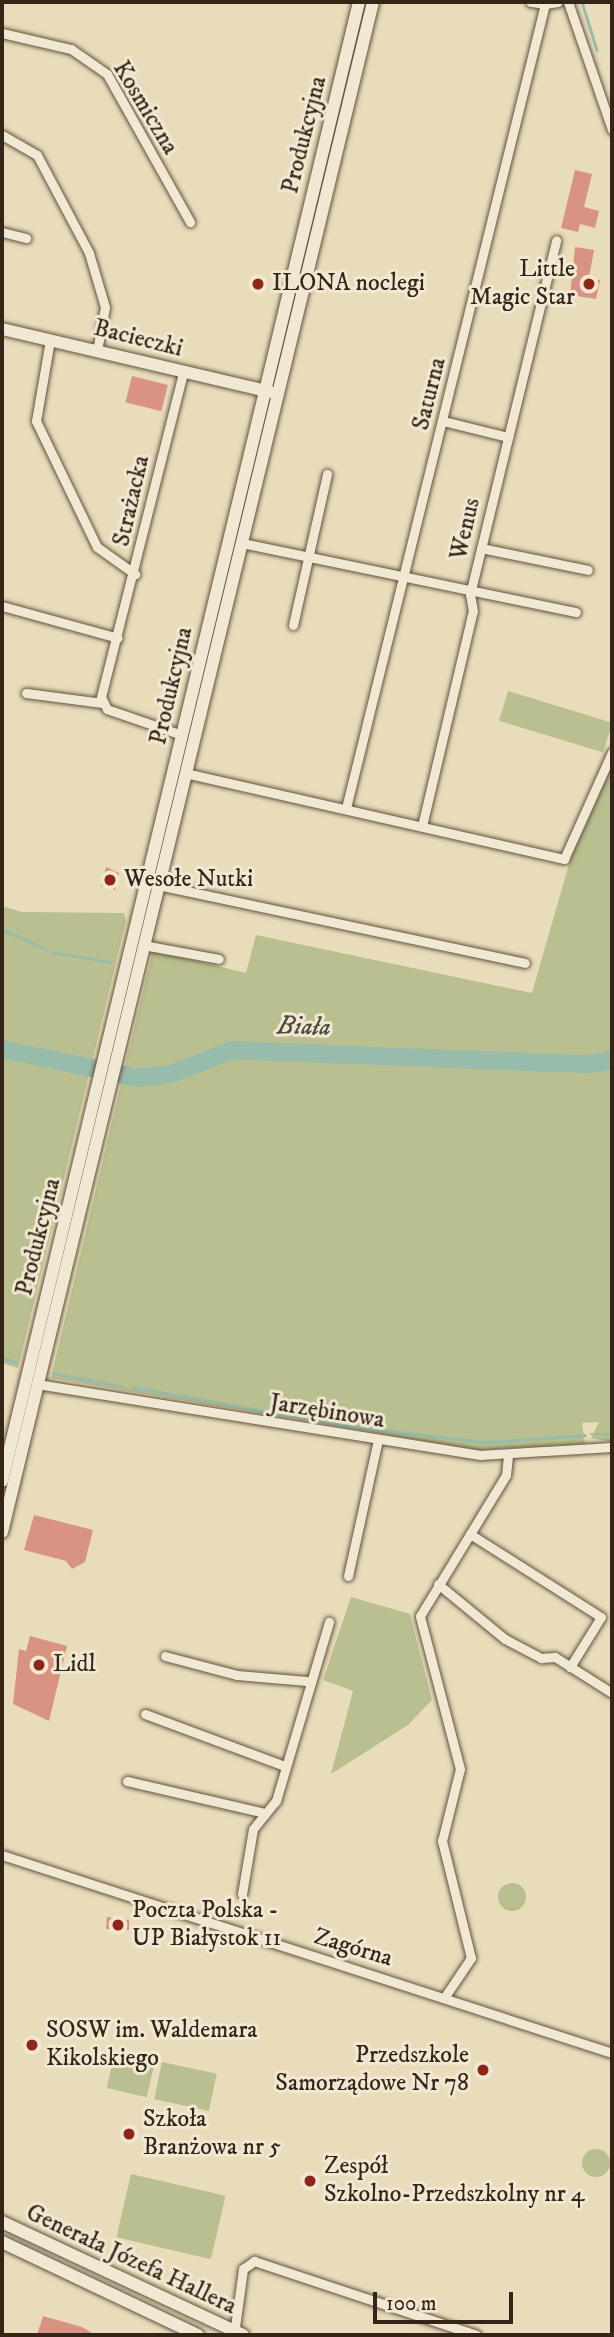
<!DOCTYPE html>
<meta charset="utf-8">
<style>
body{margin:0}
#map{position:relative;width:614px;height:2337px;overflow:hidden;background:#e9dcbb;font-family:"IM FELL DW Pica",serif}
div>[style]{position:absolute}
.green>*{inset:0;background:#b9bf8e;transform-origin:0 0}
.round{border-radius:50%}
.stream>*{height:2.5px;margin:-1.25px;padding:0 1.25px;transform-origin:1.25px;border-radius:1.25px;background:#98bcab}
.river>*{height:18px;margin:-9px;padding:0 9px;transform-origin:9px;border-radius:9px;background:#98bcab}
.building>*{inset:0;background:#d99382;transform-origin:0 0}
.roads{filter:drop-shadow(0 0 2px #62533f) drop-shadow(0 0 2px #62533f)}
.street>*{height:9px;margin:-4.5px;padding:0 4.5px;transform-origin:4.5px;border-radius:4.5px;background:#f1e8d3}
.secondary>*{height:12px;margin:-6px;padding:0 6px;transform-origin:6px;border-radius:6px;background:#f1e8d3}
.dots>*{width:19px;height:19px;translate:-50% -50%;box-sizing:border-box;border:4px solid #f1e8d3;border-radius:50%}
span{translate:-50% -50%;white-space:nowrap;text-align:center;line-height:1.15;-webkit-text-stroke:6px #f1e8d3;paint-order:stroke}
.street-label{font-size:24px;color:#352516}
.poi-label{font-size:24px;color:#352516}
.right{translate:-100% -50%;text-align:right}
.left{translate:0 -50%;text-align:left}
.water-label{font-size:26px;color:#4e4b3b;font-style:italic}
.frame{position:absolute;inset:0;border:4px solid #352516;pointer-events:none}
.scale{position:absolute;left:373px;top:2292px;width:140px;height:32px;box-sizing:border-box;border:4px solid #352516;border-top:0;padding-left:9px;font-size:21px;line-height:24px;white-space:nowrap;color:#352516;-webkit-text-stroke:5px #f1e8d3;paint-order:stroke}
</style>
<div id="map">
<div class="green">
<i style="left:508px;top:691px;width:109px;height:31px;rotate:17deg"></i>
<i style="clip-path:polygon(612px 764px,612px 1442px,591px 1438px,599px 1422px,582px 1423px,585px 1444px,479px 1450px,51px 1378px,153px 950px,246px 973px,256px 935px,532px 993px,571px 857px)"></i>
<i style="clip-path:polygon(2px 906px,22px 912px,124px 913px,126px 921px,18px 1368px,2px 1363px)"></i>
<i style="clip-path:polygon(351px 1597px,410px 1614px,432px 1700px,408px 1725px,331px 1774px,353px 1691px,323px 1680px)"></i>
<i class="round" style="left:498px;top:1883px;width:28px;height:28px"></i>
<i style="left:115px;top:2052px;width:41px;height:37px;rotate:13deg"></i>
<i style="left:162px;top:2062px;width:56px;height:38px;rotate:12deg"></i>
<i class="round" style="left:582px;top:2149px;width:28px;height:28px"></i>
<i style="left:131px;top:2174px;width:97px;height:65px;rotate:13deg"></i>
</div>
<div class="stream">
<i style="left:582px;top:2px;width:50px;rotate:72.6deg"></i>
<i style="left:2px;top:929px;width:48px;rotate:24.4deg"></i>
<i style="left:52px;top:952px;width:59px;rotate:9.8deg"></i>
<i style="left:5px;top:1359px;width:11px;rotate:15deg"></i>
<i style="left:53px;top:1373px;width:69px;rotate:10.8deg"></i>
<i style="left:132px;top:1387px;width:220px;rotate:10.2deg"></i>
<i style="left:349px;top:1426px;width:138px;rotate:6.7deg"></i>
<i style="left:486px;top:1442px;width:99px;rotate:-4deg"></i>
<i style="left:591px;top:1434px;width:21px"></i>
</div>
<div class="river">
<i style="left:2px;top:1049px;width:139px;rotate:12deg"></i>
<i style="left:138px;top:1078px;width:33px;rotate:-7deg"></i>
<i style="left:171px;top:1074px;width:66px;rotate:-21.5deg"></i>
<i style="left:232px;top:1050px;width:356px;rotate:2.3deg"></i>
<i style="left:588px;top:1064px;width:24px;rotate:-9deg"></i>
</div>
<div class="building">
<i style="clip-path:polygon(575px 170px,592px 174px,584px 207px,599px 211px,595px 228px,580px 224px,578px 232px,561px 228px)"></i>
<i style="clip-path:polygon(575px 247px,594px 250px,589px 278px,600px 280px,596px 299px,570px 295px)"></i>
<i style="left:132px;top:376px;width:37px;height:27px;rotate:14deg"></i>
<i style="clip-path:polygon(106px 867px,119px 873px,115px 890px,101px 886px)"></i>
<i style="clip-path:polygon(34px 1515px,93px 1530px,85px 1562px,72px 1569px,66px 1561px,24px 1550px)"></i>
<i style="clip-path:polygon(30px 1636px,67px 1646px,49px 1721px,13px 1704px,19px 1649px,26px 1651px)"></i>
<i style="clip-path:polygon(107px 1917px,129px 1920px,129px 1930px,106px 1929px)"></i>
<i style="clip-path:polygon(43px 2316px,82px 2327px,95px 2335px,37px 2335px)"></i>
</div>
<div class="roads">
<div class="street">
<i style="left:568px;top:2px;width:135px;rotate:71deg"></i>
<i style="left:545px;top:4px;width:13px;rotate:-9deg"></i>
<i style="left:2px;top:33px;width:71px;rotate:13.1deg"></i>
<i style="left:71px;top:49px;width:44px;rotate:34.8deg"></i>
<i style="left:107px;top:74px;width:170px;rotate:60.7deg"></i>
<i style="left:2px;top:135px;width:40px;rotate:29.7deg"></i>
<i style="left:37px;top:155px;width:111px;rotate:62deg"></i>
<i style="left:89px;top:253px;width:56px;rotate:73.5deg"></i>
<i style="left:105px;top:307px;width:45px;rotate:100.3deg"></i>
<i style="left:2px;top:232px;width:25px;rotate:14deg"></i>
<i style="left:50px;top:340px;width:82px;rotate:99.8deg"></i>
<i style="left:36px;top:421px;width:140px;rotate:64.2deg"></i>
<i style="left:97px;top:547px;width:47px;rotate:35.4deg"></i>
<i style="left:443px;top:421px;width:67px;rotate:13.8deg"></i>
<i style="left:242px;top:543px;width:341px;rotate:11.7deg"></i>
<i style="left:481px;top:548px;width:109px;rotate:11.6deg"></i>
<i style="left:2px;top:606px;width:120px;rotate:15.4deg"></i>
<i style="left:293px;top:625px;width:155px;rotate:-77.3deg"></i>
<i style="left:26px;top:693px;width:77px;rotate:7.5deg"></i>
<i style="left:182px;top:735px;width:79px;rotate:-160.9deg"></i>
<i style="left:107px;top:709px;width:13px;rotate:-117deg"></i>
<i style="left:101px;top:697px;width:335px;rotate:-75.8deg"></i>
<i style="left:185px;top:773px;width:389px;rotate:12.8deg"></i>
<i style="left:564px;top:859px;width:117px;rotate:-65.8deg"></i>
<i style="left:346px;top:808px;width:828px;rotate:-76.1deg"></i>
<i style="left:545px;top:4px;width:15px;rotate:-172deg"></i>
<i style="left:422px;top:826px;width:221px;rotate:-76.7deg"></i>
<i style="left:473px;top:611px;width:17px;rotate:-100deg"></i>
<i style="left:470px;top:594px;width:364px;rotate:-76.3deg"></i>
<i style="left:158px;top:885px;width:375px;rotate:12deg"></i>
<i style="left:143px;top:945px;width:77px;rotate:10.4deg"></i>
<i style="left:37px;top:1384px;width:449px;rotate:9.1deg"></i>
<i style="left:480px;top:1455px;width:132px;rotate:-3.5deg"></i>
<i style="left:470px;top:1534px;width:155px;rotate:32.4deg"></i>
<i style="left:601px;top:1617px;width:59px;rotate:121.8deg"></i>
<i style="left:348px;top:1576px;width:139px;rotate:-77.6deg"></i>
<i style="left:438px;top:1584px;width:87px;rotate:39.4deg"></i>
<i style="left:505px;top:1639px;width:41px;rotate:27.8deg"></i>
<i style="left:541px;top:1658px;width:14px;rotate:-4deg"></i>
<i style="left:555px;top:1657px;width:67px;rotate:32.3deg"></i>
<i style="left:165px;top:1656px;width:74px;rotate:14.8deg"></i>
<i style="left:237px;top:1675px;width:70px;rotate:4.9deg"></i>
<i style="left:145px;top:1714px;width:149px;rotate:20.4deg"></i>
<i style="left:127px;top:1781px;width:141px;rotate:13.1deg"></i>
<i style="left:2px;top:1855px;width:641px;rotate:17.98deg"></i>
<i style="left:242px;top:1894px;width:66px;rotate:-80.4deg"></i>
<i style="left:253px;top:1829px;width:36px;rotate:-51deg"></i>
<i style="left:276px;top:1801px;width:187px;rotate:-73.5deg"></i>
<i style="left:446px;top:1995px;width:45px;rotate:-56deg"></i>
<i style="left:471px;top:1958px;width:121px;rotate:-103.9deg"></i>
<i style="left:442px;top:1841px;width:74px;rotate:-76deg"></i>
<i style="left:460px;top:1769px;width:158px;rotate:-104.7deg"></i>
<i style="left:420px;top:1616px;width:165px;rotate:-58.6deg"></i>
<i style="left:506px;top:1475px;width:20px;rotate:-84deg"></i>
<i style="left:234px;top:2334px;width:66px;rotate:-82.1deg"></i>
<i style="left:243px;top:2269px;width:14px;rotate:-36deg"></i>
<i style="left:254px;top:2261px;width:234px;rotate:18.4deg"></i>
</div>
<div class="secondary">
<i style="left:2px;top:329px;width:275px;rotate:13.2deg"></i>
<i style="left:2px;top:1481px;width:1521px;rotate:-76.43deg"></i>
<i style="left:2px;top:1532px;width:1574px;rotate:-76.37deg"></i>
<i style="left:2px;top:2222px;width:266px;rotate:25.1deg"></i>
<i style="left:2px;top:2242px;width:217px;rotate:25.4deg"></i>
</div>
</div>
<div class="dots">
<i style="left:258px;top:284px;background:#8f2418"></i>
<i style="left:589px;top:284px;background:#8f2418"></i>
<i style="left:110px;top:880px;background:#8f2418"></i>
<i style="left:39px;top:1665px;background:#8f2418"></i>
<i style="left:118px;top:1925px;background:#8f2418"></i>
<i style="left:32px;top:2045px;background:#8f2418"></i>
<i style="left:483px;top:2070px;background:#8f2418"></i>
<i style="left:129px;top:2134px;background:#8f2418"></i>
<i style="left:310px;top:2181px;background:#8f2418"></i>
</div>
<div class="street-label">
<span style="left:145px;top:108px;rotate:59deg">Kosmiczna</span>
<span style="left:305px;top:135px;rotate:-76deg">Produkcyjna</span>
<span style="left:138px;top:339px;rotate:14deg">Bacieczki</span>
<span style="left:430px;top:394px;rotate:-76deg">Saturna</span>
<span style="left:132px;top:501px;rotate:-77deg">Strażacka</span>
<span style="left:466px;top:529px;rotate:-77deg">Wenus</span>
<span style="left:172px;top:686px;rotate:-77deg">Produkcyjna</span>
<span style="left:39px;top:1237px;rotate:-76deg">Produkcyjna</span>
<span style="left:327px;top:1412px;rotate:9deg">Jarzębinowa</span>
<span style="left:353px;top:1948px;rotate:17deg">Zagórna</span>
<span style="left:131px;top:2260px;rotate:25deg">Generała Józefa Hallera</span>
</div>
<div class="poi-label">
<span class="right" style="left:575px;top:284px">Little<br>Magic Star</span>
<span class="left" style="left:272px;top:284px">ILONA noclegi</span>
<span class="left" style="left:124px;top:880px">Wesołe Nutki</span>
<span class="left" style="left:53px;top:1665px">Lidl</span>
<span class="left" style="left:132px;top:1925px">Poczta Polska -<br>UP Białystok 11</span>
<span class="left" style="left:46px;top:2045px">SOSW im. Waldemara<br>Kikolskiego</span>
<span class="right" style="left:469px;top:2070px">Przedszkole<br>Samorządowe Nr 78</span>
<span class="left" style="left:143px;top:2134px">Szkoła<br>Branżowa nr 5</span>
<span class="left" style="left:324px;top:2181px">Zespół<br>Szkolno-Przedszkolny nr 4</span>
</div>
<div class="water-label">
<span style="left:304px;top:1027px;rotate:2deg">Biała</span>
</div>
<div class="frame"></div>
<div class="scale">100 m</div>
</div>
